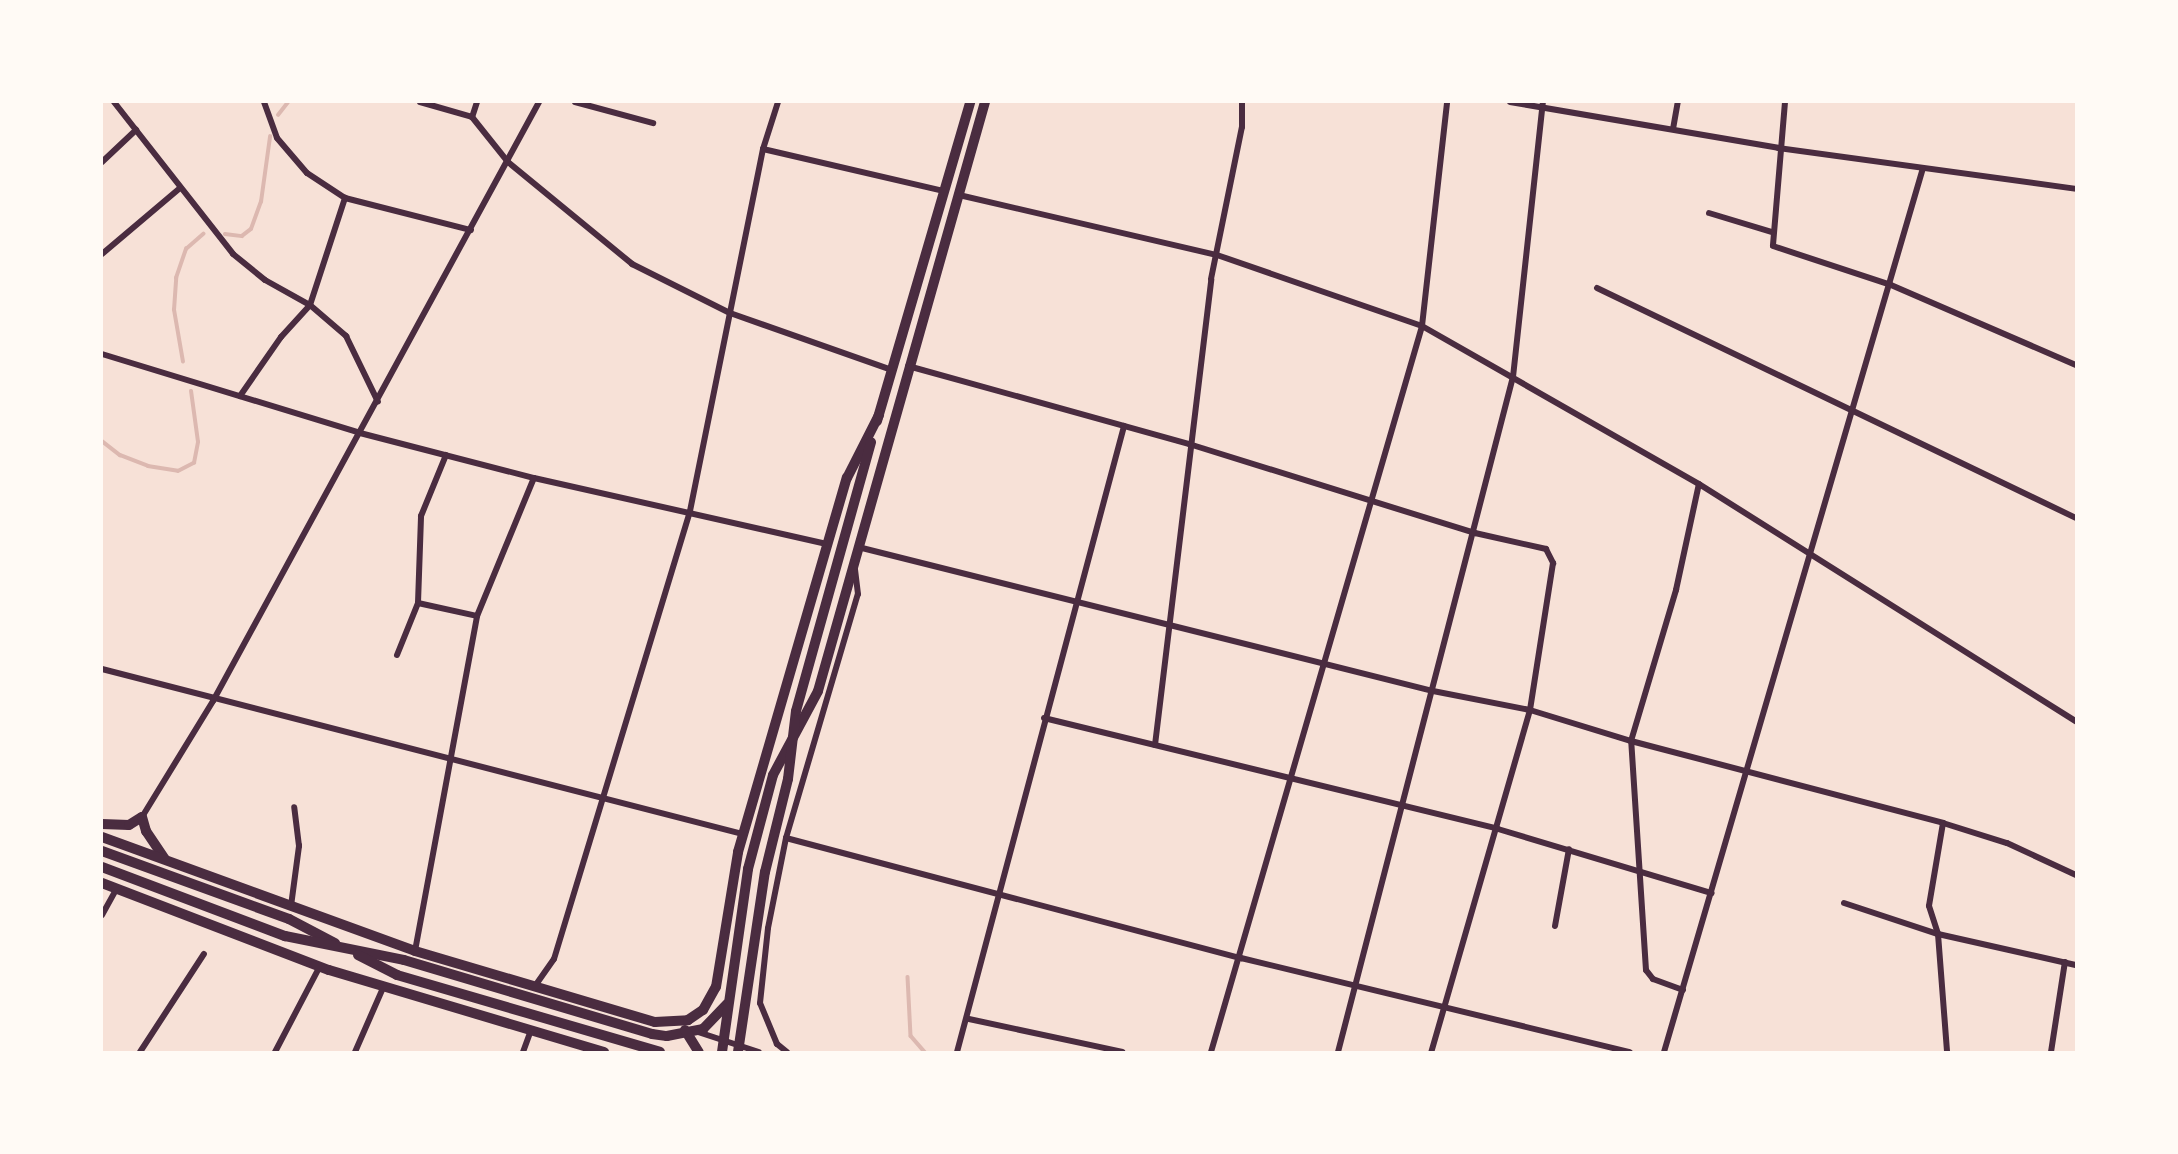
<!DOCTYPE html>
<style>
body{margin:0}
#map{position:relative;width:2178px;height:1154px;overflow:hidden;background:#f7e1d7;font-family:"Golos Text",sans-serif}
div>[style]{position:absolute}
.stream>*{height:3.5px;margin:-1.75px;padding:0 1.75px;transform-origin:1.75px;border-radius:1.75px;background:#dcb8b0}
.minor>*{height:6px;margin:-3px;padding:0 3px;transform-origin:3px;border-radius:3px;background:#4a2c40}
.primary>*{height:10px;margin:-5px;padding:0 5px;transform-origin:5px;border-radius:5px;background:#4a2c40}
span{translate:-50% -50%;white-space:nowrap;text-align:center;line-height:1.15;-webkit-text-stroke:5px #fffaf5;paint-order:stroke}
.frame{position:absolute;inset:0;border:103px solid #fffaf5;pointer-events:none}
</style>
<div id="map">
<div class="stream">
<i style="left:278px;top:115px;width:16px;rotate:-52deg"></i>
<i style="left:225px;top:234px;width:17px;rotate:7deg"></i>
<i style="left:242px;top:236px;width:11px;rotate:-38deg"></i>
<i style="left:251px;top:229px;width:29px;rotate:-70deg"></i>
<i style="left:261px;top:202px;width:66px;rotate:-82.1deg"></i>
<i style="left:183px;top:362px;width:53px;rotate:-99.8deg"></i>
<i style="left:174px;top:310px;width:32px;rotate:-86deg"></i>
<i style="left:176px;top:278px;width:31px;rotate:-71deg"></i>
<i style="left:186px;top:249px;width:23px;rotate:-41deg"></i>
<i style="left:102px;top:441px;width:23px;rotate:38deg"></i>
<i style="left:120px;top:455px;width:30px;rotate:21deg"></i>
<i style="left:148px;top:466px;width:30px;rotate:9deg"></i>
<i style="left:178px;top:471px;width:18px;rotate:-27deg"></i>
<i style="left:194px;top:463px;width:21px;rotate:-79deg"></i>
<i style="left:198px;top:442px;width:51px;rotate:-97.8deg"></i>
<i style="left:908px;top:977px;width:59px;rotate:87.1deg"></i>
<i style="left:911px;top:1036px;width:21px;rotate:49deg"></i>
</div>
<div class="minor">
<i style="left:114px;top:102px;width:193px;rotate:51.9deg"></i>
<i style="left:233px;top:254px;width:41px;rotate:39.1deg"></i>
<i style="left:265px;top:280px;width:51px;rotate:29.1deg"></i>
<i style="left:310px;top:305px;width:48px;rotate:40.7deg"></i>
<i style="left:346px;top:336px;width:73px;rotate:64.1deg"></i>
<i style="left:264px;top:102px;width:38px;rotate:70deg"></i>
<i style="left:277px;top:138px;width:46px;rotate:49.4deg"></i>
<i style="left:307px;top:173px;width:45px;rotate:33.3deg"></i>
<i style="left:345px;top:198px;width:130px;rotate:14.3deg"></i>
<i style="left:420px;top:102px;width:54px;rotate:16.1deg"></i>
<i style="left:477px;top:102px;width:16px;rotate:108deg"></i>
<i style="left:472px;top:117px;width:58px;rotate:51.3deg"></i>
<i style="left:508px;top:162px;width:161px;rotate:39.4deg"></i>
<i style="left:632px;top:264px;width:110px;rotate:26.6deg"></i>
<i style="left:730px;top:313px;width:172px;rotate:19.4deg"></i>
<i style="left:575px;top:102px;width:81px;rotate:15.1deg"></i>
<i style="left:1510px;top:102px;width:272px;rotate:9.7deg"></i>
<i style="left:1778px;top:148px;width:301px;rotate:7.8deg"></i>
<i style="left:1785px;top:102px;width:144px;rotate:94.8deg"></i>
<i style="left:1773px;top:246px;width:124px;rotate:18.3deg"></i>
<i style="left:1891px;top:285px;width:202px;rotate:23.4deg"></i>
<i style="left:1673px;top:129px;width:27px;rotate:-80deg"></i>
<i style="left:763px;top:149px;width:186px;rotate:13.1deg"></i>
<i style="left:102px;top:162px;width:47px;rotate:-43.3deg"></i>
<i style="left:959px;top:195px;width:265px;rotate:13.1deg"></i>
<i style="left:1217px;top:255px;width:217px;rotate:19.1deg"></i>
<i style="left:1422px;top:326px;width:319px;rotate:29.7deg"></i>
<i style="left:1699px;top:484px;width:445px;rotate:32.2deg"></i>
<i style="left:1709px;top:213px;width:66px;rotate:16.8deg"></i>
<i style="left:102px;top:254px;width:101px;rotate:-40.2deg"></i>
<i style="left:1597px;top:288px;width:531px;rotate:25.65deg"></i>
<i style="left:102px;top:354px;width:270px;rotate:17deg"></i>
<i style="left:360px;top:433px;width:180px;rotate:14.5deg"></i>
<i style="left:534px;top:478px;width:300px;rotate:12.7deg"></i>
<i style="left:908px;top:366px;width:292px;rotate:15.5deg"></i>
<i style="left:1189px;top:444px;width:300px;rotate:17.3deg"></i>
<i style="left:1475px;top:533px;width:73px;rotate:12.7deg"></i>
<i style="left:1546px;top:549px;width:16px;rotate:63deg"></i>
<i style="left:1553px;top:563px;width:149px;rotate:98.9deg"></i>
<i style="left:1530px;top:710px;width:356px;rotate:106.1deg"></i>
<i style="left:240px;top:396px;width:72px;rotate:-55.2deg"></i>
<i style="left:281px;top:337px;width:43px;rotate:-47.8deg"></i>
<i style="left:310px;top:305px;width:113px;rotate:-71.9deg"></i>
<i style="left:858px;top:547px;width:593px;rotate:14.06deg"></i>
<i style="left:1433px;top:691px;width:99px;rotate:11.1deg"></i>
<i style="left:1530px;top:710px;width:106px;rotate:17.1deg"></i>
<i style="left:1631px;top:741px;width:323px;rotate:14.7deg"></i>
<i style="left:1943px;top:823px;width:67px;rotate:17.4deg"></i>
<i style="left:2007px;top:843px;width:76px;rotate:24.9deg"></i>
<i style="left:418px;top:603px;width:60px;rotate:12.4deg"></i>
<i style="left:397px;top:655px;width:56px;rotate:-68deg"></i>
<i style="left:418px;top:603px;width:87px;rotate:-88deg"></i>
<i style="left:421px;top:516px;width:66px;rotate:-67.7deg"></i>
<i style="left:102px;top:669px;width:662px;rotate:14.44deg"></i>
<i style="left:1044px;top:718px;width:467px;rotate:13.7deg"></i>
<i style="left:1498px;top:829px;width:223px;rotate:16.7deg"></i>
<i style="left:1155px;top:745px;width:469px;rotate:-83.1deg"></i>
<i style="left:1211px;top:279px;width:155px;rotate:-78.5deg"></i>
<i style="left:1242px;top:127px;width:25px;rotate:-90deg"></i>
<i style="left:142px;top:817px;width:136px;rotate:-58.5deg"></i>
<i style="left:213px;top:701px;width:682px;rotate:-61.44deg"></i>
<i style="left:1943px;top:823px;width:84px;rotate:99.6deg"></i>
<i style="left:1929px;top:906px;width:29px;rotate:72deg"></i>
<i style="left:1938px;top:934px;width:118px;rotate:85.6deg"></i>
<i style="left:786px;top:838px;width:471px;rotate:14.8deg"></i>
<i style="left:1241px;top:958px;width:400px;rotate:13.6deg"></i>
<i style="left:1844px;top:903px;width:99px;rotate:18.3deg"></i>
<i style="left:1938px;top:934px;width:141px;rotate:12.7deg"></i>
<i style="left:291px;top:906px;width:61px;rotate:-82.4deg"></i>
<i style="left:299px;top:846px;width:39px;rotate:-97deg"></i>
<i style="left:102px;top:915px;width:29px;rotate:-61deg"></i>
<i style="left:1555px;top:926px;width:78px;rotate:-79.7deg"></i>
<i style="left:415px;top:951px;width:341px;rotate:-79.5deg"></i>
<i style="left:477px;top:616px;width:149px;rotate:-67.6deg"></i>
<i style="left:535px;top:986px;width:33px;rotate:-55deg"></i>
<i style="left:554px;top:959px;width:468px;rotate:-73.1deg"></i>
<i style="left:690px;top:511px;width:369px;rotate:-78.6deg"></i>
<i style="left:763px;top:149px;width:49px;rotate:-72.3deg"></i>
<i style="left:1683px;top:990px;width:32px;rotate:-160deg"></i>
<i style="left:1653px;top:979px;width:11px;rotate:-128deg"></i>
<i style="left:1646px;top:970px;width:229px;rotate:-93.7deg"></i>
<i style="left:1631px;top:741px;width:158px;rotate:-73.4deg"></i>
<i style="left:1676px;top:590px;width:108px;rotate:-77.8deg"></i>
<i style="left:969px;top:1019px;width:157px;rotate:12.1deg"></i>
<i style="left:698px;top:1032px;width:64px;rotate:18.2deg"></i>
<i style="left:140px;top:1052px;width:117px;rotate:-56.9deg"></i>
<i style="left:275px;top:1052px;width:97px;rotate:-62.4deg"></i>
<i style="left:355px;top:1052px;width:70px;rotate:-66.4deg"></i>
<i style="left:523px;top:1052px;width:20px;rotate:-70deg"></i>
<i style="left:787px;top:1052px;width:13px;rotate:-141deg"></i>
<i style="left:777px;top:1044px;width:44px;rotate:-112.5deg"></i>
<i style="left:760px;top:1003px;width:75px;rotate:-83.9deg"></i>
<i style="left:768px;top:928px;width:92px;rotate:-78.7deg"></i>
<i style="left:786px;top:838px;width:254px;rotate:-73.6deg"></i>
<i style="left:858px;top:594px;width:26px;rotate:-97deg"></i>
<i style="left:957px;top:1052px;width:648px;rotate:-75.06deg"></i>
<i style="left:1211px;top:1052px;width:756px;rotate:-73.79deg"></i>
<i style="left:1422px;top:326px;width:225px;rotate:-83.6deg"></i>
<i style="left:1338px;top:1052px;width:697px;rotate:-75.47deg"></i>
<i style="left:1513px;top:377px;width:277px;rotate:-83.8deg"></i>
<i style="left:1664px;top:1052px;width:921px;rotate:-73.67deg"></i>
<i style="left:2051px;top:1052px;width:91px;rotate:-81.2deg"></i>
</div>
<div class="primary">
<i style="left:877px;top:421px;width:332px;rotate:-73.7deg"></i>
<i style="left:102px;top:824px;width:27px;rotate:2deg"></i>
<i style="left:129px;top:825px;width:15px;rotate:-32deg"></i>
<i style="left:142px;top:817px;width:15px;rotate:74deg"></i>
<i style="left:146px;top:831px;width:34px;rotate:56deg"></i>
<i style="left:102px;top:837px;width:333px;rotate:20deg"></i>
<i style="left:415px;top:951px;width:250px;rotate:16.5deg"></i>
<i style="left:655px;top:1022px;width:33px;rotate:-3deg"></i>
<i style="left:688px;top:1020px;width:18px;rotate:-34deg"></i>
<i style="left:703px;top:1010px;width:26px;rotate:-61deg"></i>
<i style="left:716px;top:987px;width:137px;rotate:-80.7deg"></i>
<i style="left:738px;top:852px;width:390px;rotate:-73.8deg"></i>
<i style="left:847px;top:478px;width:71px;rotate:-63.1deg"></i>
<i style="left:102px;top:851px;width:199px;rotate:20deg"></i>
<i style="left:289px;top:919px;width:52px;rotate:27.6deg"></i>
<i style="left:102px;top:867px;width:196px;rotate:20.7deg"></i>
<i style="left:285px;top:936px;width:121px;rotate:11.4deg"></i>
<i style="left:404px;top:960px;width:259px;rotate:16.6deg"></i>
<i style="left:652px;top:1034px;width:15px;rotate:8deg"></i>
<i style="left:667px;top:1036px;width:37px;rotate:-11deg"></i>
<i style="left:703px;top:1029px;width:35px;rotate:-46deg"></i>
<i style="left:102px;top:883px;width:243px;rotate:21deg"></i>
<i style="left:329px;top:970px;width:287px;rotate:16.6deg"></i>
<i style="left:358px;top:955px;width:44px;rotate:27.1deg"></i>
<i style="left:397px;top:975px;width:274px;rotate:16.3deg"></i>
<i style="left:685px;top:1030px;width:26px;rotate:58deg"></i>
<i style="left:722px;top:1052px;width:185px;rotate:-81.9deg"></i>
<i style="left:748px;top:869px;width:97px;rotate:-75.1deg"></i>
<i style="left:773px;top:775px;width:95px;rotate:-61.8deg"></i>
<i style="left:818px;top:691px;width:612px;rotate:-74.17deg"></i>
<i style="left:738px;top:1052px;width:182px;rotate:-81.5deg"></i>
<i style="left:765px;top:872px;width:96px;rotate:-76.1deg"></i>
<i style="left:788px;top:779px;width:68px;rotate:-83.3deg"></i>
<i style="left:796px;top:711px;width:279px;rotate:-74.4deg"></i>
</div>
<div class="frame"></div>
</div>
